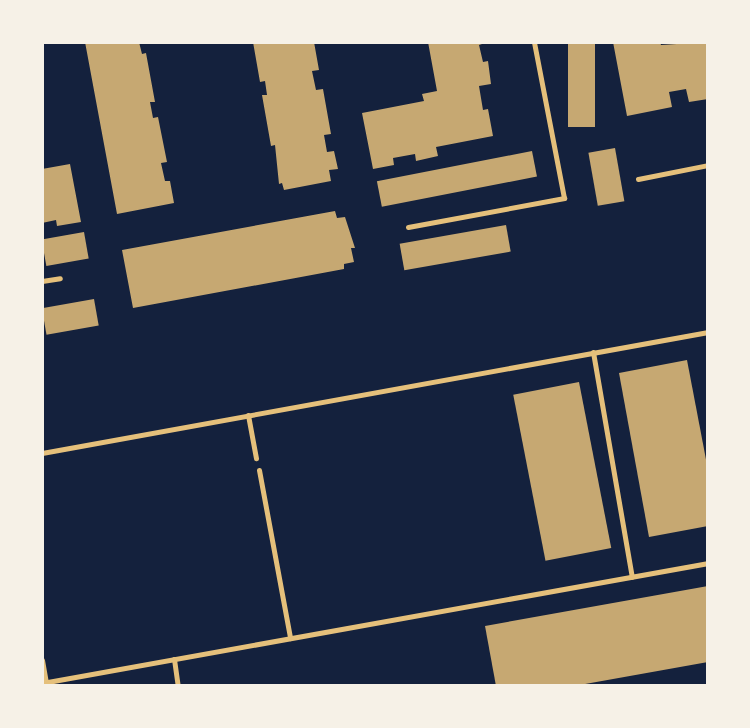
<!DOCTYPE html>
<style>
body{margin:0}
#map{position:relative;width:750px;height:728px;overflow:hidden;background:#14213d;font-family:"Noto Serif",serif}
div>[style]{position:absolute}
.building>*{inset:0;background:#c6a872;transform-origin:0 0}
.service>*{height:5px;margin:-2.5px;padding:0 2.5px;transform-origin:2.5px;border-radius:2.5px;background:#e5c07b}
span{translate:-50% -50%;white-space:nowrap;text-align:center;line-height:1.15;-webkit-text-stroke:7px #f6f1e7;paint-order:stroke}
.frame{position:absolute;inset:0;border:44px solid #f6f1e7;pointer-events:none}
</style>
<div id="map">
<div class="building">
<i style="clip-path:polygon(85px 42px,139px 42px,142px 54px,146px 53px,155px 102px,150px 102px,153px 118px,158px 117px,167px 162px,161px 163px,165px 181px,170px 181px,174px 203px,117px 214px)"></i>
<i style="clip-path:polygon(253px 42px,314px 42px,319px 70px,312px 71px,316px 90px,323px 89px,331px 134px,324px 135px,327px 152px,334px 151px,338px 169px,329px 170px,331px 181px,284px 190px,282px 183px,279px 184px,275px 145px,271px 146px,262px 95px,267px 95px,265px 81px,260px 82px)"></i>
<i style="clip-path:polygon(428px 42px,488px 42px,479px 45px,483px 62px,488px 61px,491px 84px,479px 86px,483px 110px,488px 109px,493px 136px,436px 147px,438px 156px,416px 161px,415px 154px,393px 158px,394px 165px,373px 169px,362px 113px,424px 101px,422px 94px,437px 91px)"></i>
<i style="left:568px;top:42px;width:27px;height:85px"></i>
<i style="clip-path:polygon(613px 42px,660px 42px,661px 45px,708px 42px,708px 99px,689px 102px,686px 89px,669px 92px,672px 107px,627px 116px)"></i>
<i style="left:615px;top:148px;width:54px;height:27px;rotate:80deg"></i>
<i style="left:532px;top:151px;width:26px;height:158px;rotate:79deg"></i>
<i style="clip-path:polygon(70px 164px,81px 222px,57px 226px,56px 220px,42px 223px,42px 169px)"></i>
<i style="clip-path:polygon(335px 211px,337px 218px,345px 217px,355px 248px,351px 248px,354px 262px,344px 264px,344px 269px,133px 308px,122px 250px)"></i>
<i style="left:506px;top:225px;width:27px;height:108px;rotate:80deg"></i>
<i style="left:84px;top:232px;width:27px;height:43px;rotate:80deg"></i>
<i style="left:94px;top:299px;width:27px;height:53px;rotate:80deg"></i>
<i style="clip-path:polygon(687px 360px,708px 470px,708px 526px,649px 537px,619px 373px)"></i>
<i style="left:579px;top:382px;width:169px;height:67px;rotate:79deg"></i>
<i style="clip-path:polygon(708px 586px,708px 662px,574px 686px,496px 686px,485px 626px)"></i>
</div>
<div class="service">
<i style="left:638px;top:179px;width:71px;rotate:-11.3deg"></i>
<i style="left:408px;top:227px;width:159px;rotate:-10.5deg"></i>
<i style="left:564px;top:198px;width:159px;rotate:-100.9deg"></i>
<i style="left:42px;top:281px;width:18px;rotate:-9deg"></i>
<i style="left:593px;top:352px;width:228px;rotate:80.2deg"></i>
<i style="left:248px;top:415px;width:44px;rotate:79.5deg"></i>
<i style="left:42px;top:453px;width:677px;rotate:-10.3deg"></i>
<i style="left:259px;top:470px;width:171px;rotate:79.5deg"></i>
<i style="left:174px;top:659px;width:27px;rotate:82deg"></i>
<i style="left:42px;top:660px;width:22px;rotate:80deg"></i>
<i style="left:42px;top:683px;width:677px;rotate:-10.21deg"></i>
</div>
<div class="frame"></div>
</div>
